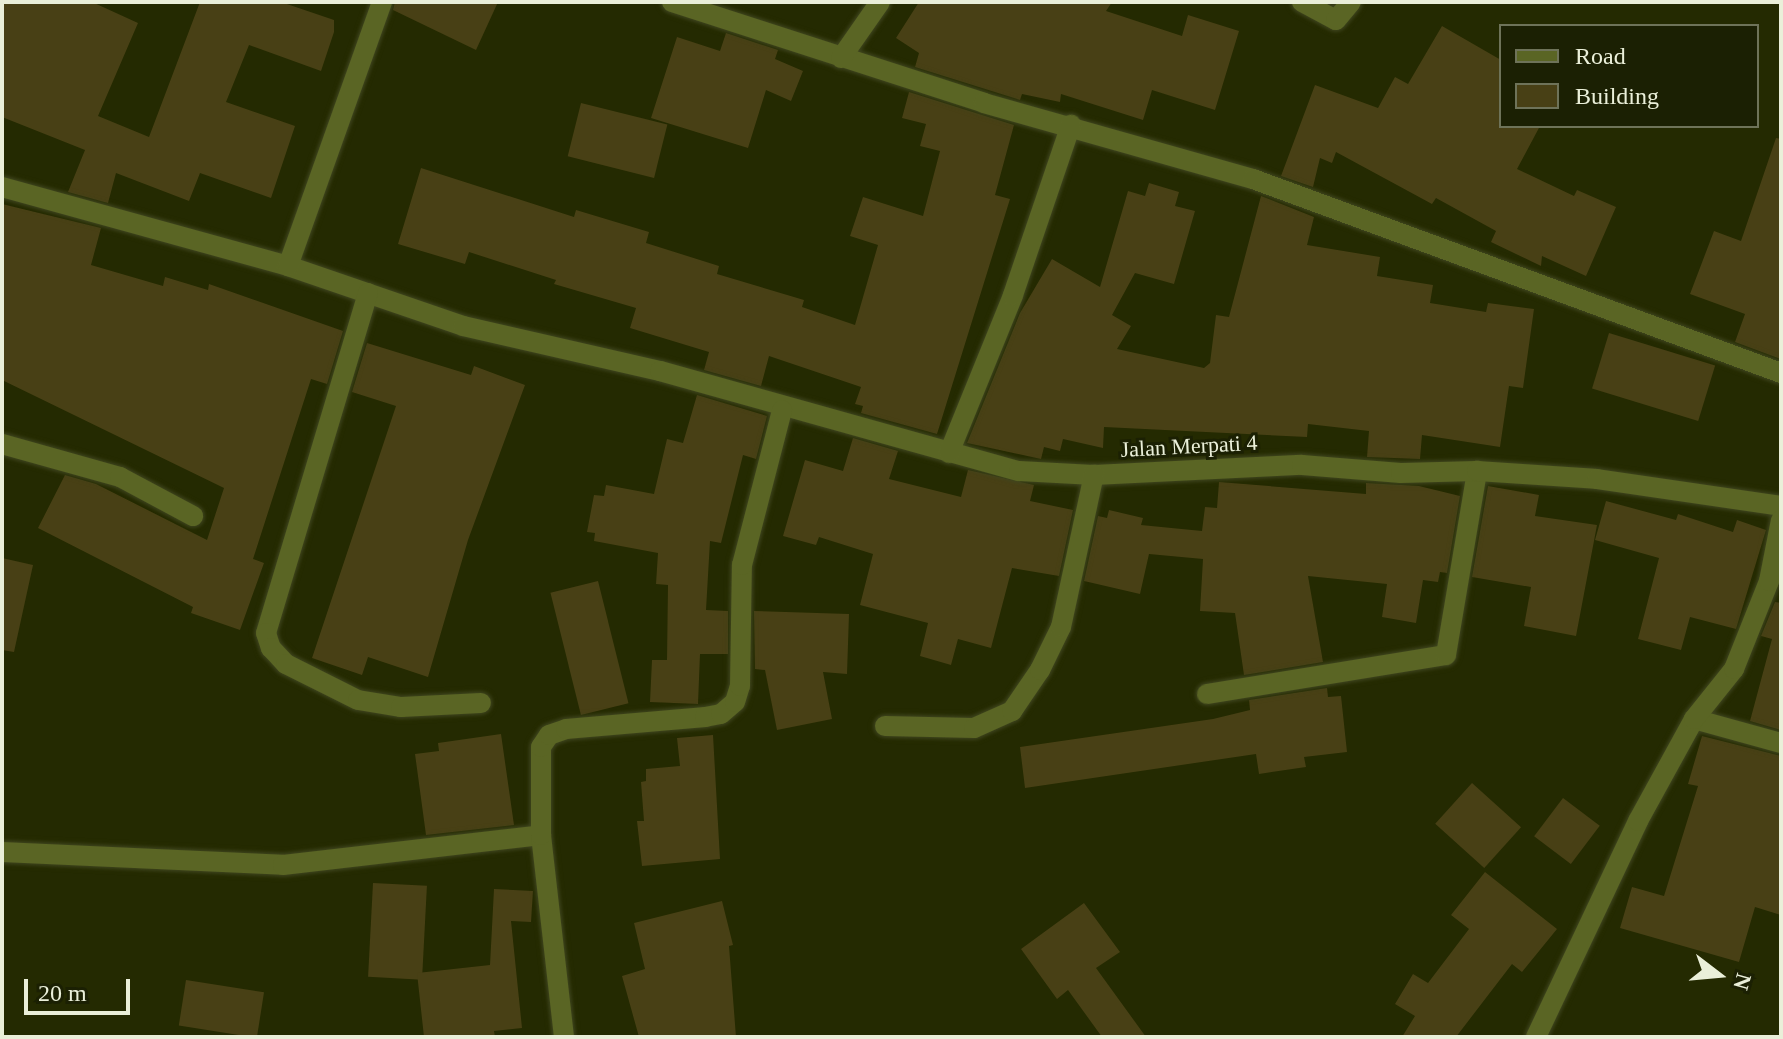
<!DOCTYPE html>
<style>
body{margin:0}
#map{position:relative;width:1783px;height:1039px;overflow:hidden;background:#242a01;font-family:Georgia,serif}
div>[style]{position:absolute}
.building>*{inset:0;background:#484015;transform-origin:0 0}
.roads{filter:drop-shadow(0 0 2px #40461f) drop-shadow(0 0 2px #40461f)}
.service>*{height:20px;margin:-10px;padding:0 10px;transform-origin:10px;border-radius:10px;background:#5a6524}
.minor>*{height:20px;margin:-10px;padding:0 10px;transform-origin:10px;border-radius:10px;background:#5a6524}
span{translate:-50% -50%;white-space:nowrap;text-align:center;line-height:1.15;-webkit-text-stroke:6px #1b2003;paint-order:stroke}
.street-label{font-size:22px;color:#eaefd9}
.frame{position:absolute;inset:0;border:4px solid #eaefd9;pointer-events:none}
.legend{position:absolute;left:1499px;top:24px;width:260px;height:104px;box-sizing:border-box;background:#1b2003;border:2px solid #6e7359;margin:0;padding:10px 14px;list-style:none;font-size:24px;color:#eaefd9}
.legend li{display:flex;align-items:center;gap:16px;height:40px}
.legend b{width:40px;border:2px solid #6e7359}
.north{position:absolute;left:1679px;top:935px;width:80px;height:80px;-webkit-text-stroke:6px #1b2003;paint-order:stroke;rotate:106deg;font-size:22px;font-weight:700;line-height:32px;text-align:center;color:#eaefd9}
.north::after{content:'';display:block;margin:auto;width:28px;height:36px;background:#eaefd9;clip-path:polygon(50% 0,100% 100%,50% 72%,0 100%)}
.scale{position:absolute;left:24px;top:979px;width:106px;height:36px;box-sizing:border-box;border:4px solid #eaefd9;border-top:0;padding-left:10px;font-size:24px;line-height:28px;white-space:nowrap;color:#eaefd9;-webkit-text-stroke:6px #1b2003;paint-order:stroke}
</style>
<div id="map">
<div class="building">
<i style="clip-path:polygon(2px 2px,92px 2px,138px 23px,98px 116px,149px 137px,200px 2px,281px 2px,334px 20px,334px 32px,321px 71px,249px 45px,226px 102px,295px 126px,271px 198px,200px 173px,189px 201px,116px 173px,108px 203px,68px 192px,85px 150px,2px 117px)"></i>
<i style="clip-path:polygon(395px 2px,498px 2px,476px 50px,393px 10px)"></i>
<i style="clip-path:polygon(919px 2px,1112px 2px,1106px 11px,1182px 36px,1188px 15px,1239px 31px,1215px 110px,1152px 90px,1143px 120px,1061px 94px,1060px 102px,1022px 94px,1020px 100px,915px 67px,919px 53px,896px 38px)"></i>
<i style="clip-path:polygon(1442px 26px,1501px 60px,1501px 126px,1540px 126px,1517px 169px,1574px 196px,1577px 190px,1616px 207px,1586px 276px,1542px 256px,1541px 266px,1491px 242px,1496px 231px,1436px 198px,1432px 204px,1336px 152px,1332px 163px,1320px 158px,1313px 187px,1281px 176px,1315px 85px,1378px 108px,1395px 77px,1408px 84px)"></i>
<i style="clip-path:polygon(726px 33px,778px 50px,775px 59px,803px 71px,791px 101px,766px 90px,748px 148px,651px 118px,677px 37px,720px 51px)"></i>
<i style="clip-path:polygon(909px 92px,1014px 125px,995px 195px,1010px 199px,937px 434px,861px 413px,863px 406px,855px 404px,861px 387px,769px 356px,761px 386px,704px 370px,709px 352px,630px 328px,636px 308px,554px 284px,556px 280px,469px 252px,465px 264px,398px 244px,421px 168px,574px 217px,576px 210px,649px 232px,646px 243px,719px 266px,717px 274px,804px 300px,802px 307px,855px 325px,878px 245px,850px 236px,863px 197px,923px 216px,940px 151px,920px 146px,926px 124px,902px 118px)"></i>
<i style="left:581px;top:103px;width:89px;height:55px;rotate:14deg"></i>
<i style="clip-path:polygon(1776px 138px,1781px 139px,1781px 359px,1735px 342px,1745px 314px,1690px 294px,1714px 231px,1741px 241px)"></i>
<i style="clip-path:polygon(1149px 183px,1179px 192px,1175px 206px,1195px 211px,1174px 284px,1135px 273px,1112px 315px,1131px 326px,1117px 349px,1204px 368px,1210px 363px,1216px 315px,1229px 317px,1261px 196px,1314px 217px,1307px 245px,1380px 257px,1377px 276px,1433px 285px,1430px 303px,1486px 312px,1488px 303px,1534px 309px,1523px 388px,1509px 386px,1500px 447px,1422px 435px,1420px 459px,1367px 457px,1369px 431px,1308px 424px,1307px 437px,1104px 427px,1103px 448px,1063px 439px,1060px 451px,1044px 447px,1041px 459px,967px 443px,1020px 313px,1052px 259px,1100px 287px,1128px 191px,1145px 196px)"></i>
<i style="clip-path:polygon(2px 204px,101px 228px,91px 265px,163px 286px,165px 277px,208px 290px,209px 284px,343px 331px,327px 384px,311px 379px,253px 559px,264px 563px,240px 630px,191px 613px,193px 607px,38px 528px,65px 475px,96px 484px,207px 540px,224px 488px,2px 380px)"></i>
<i style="left:1609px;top:333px;width:111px;height:58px;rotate:17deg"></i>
<i style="clip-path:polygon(367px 343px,471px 375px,474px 366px,525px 385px,468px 540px,428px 677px,368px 657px,362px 675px,312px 658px,396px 406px,352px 392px)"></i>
<i style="clip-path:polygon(697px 395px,767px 416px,756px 459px,743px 455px,721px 543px,710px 541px,706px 610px,728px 611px,728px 654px,700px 654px,698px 704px,650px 702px,652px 660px,667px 660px,668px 585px,656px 584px,658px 553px,594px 541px,595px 533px,587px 532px,594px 495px,604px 496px,606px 485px,654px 494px,667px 439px,683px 443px)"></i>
<i style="clip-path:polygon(853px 438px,898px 451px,889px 479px,961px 497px,968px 470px,1034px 485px,1030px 501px,1073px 510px,1059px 576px,1012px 568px,991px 648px,958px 639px,951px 665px,920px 656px,928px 623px,860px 605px,873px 554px,819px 537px,816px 545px,783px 536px,805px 460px,843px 471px)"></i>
<i style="clip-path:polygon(1219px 482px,1366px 494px,1366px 483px,1419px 486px,1460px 496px,1447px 573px,1440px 572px,1438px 582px,1423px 580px,1416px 623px,1382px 617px,1387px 584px,1308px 576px,1323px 662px,1244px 675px,1235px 613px,1200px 611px,1203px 559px,1149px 554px,1140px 594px,1084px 581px,1098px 516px,1107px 518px,1109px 510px,1143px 518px,1141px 525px,1202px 531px,1205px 507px,1217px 508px)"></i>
<i style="clip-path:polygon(1488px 486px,1539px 495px,1535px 516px,1597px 525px,1576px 636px,1524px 626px,1531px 587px,1472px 577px)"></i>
<i style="clip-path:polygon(1606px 501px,1676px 520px,1678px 514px,1733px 532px,1737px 520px,1766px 530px,1736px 629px,1690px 617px,1681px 650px,1638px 639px,1659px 558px,1595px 540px)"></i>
<i style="clip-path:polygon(2px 558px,33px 565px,14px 652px,2px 650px)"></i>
<i style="left:598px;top:581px;width:126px;height:49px;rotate:76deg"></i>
<i style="clip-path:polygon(1775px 602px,1781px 603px,1781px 730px,1750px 721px,1772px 639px,1761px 636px)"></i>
<i style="clip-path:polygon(754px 611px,849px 614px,847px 674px,823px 672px,832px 719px,777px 730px,765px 670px,755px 669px)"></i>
<i style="clip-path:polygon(1327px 688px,1328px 697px,1341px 696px,1347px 752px,1304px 757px,1306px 767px,1259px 774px,1256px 754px,1025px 788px,1020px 747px,1213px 719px,1250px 710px,1249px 700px)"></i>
<i style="clip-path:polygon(501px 734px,514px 825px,426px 835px,415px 754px,439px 751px,438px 743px)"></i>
<i style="clip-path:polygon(713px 735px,720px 859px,642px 866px,637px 821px,644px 821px,641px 782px,646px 781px,646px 769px,680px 766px,677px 738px)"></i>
<i style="clip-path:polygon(1702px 736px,1781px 756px,1781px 915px,1755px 907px,1739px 962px,1620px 928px,1632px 887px,1664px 896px,1698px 786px,1688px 784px)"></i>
<i style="left:1472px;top:783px;width:66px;height:55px;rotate:42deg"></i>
<i style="left:1563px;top:798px;width:46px;height:48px;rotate:37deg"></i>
<i style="clip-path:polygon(1485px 872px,1557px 929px,1522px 972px,1512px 964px,1456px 1037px,1402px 1037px,1415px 1016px,1395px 1004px,1413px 974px,1428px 983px,1469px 929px,1451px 915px)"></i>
<i style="left:373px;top:883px;width:54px;height:94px;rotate:3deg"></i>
<i style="clip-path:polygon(494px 889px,533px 891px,531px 922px,511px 921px,522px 1028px,494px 1031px,495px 1037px,424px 1037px,417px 973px,490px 965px)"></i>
<i style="clip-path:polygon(722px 901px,733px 945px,729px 946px,736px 1037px,639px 1037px,622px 976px,645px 969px,634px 923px)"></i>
<i style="clip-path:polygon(1084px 903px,1120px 952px,1096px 968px,1146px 1037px,1102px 1037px,1068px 990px,1057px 999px,1021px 949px)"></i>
<i style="left:186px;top:980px;width:79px;height:46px;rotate:9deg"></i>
</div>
<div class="roads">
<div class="service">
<i style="left:1302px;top:2px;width:38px;rotate:28deg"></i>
<i style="left:1336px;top:20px;width:23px;rotate:-50deg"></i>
<i style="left:1207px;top:694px;width:242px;rotate:-9.3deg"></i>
<i style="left:1446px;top:655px;width:187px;rotate:-80.4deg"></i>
</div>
<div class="minor">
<i style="left:672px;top:2px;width:328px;rotate:17.9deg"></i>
<i style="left:984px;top:103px;width:280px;rotate:15.8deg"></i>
<i style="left:1253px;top:179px;width:563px;rotate:20.17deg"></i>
<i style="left:841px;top:58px;width:68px;rotate:-55.1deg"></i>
<i style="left:2px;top:187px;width:297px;rotate:15.4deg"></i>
<i style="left:288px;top:266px;width:185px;rotate:18.9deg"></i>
<i style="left:463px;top:326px;width:202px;rotate:12.9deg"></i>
<i style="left:660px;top:371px;width:373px;rotate:15.6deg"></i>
<i style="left:1019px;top:471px;width:75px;rotate:3.1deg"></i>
<i style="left:1094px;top:475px;width:208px;rotate:-2.8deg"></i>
<i style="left:1302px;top:465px;width:99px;rotate:4.6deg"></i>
<i style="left:1401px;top:473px;width:76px;rotate:-1.5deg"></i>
<i style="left:1477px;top:471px;width:120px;rotate:3.8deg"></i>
<i style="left:1597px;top:479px;width:186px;rotate:8.3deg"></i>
<i style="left:288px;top:266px;width:280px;rotate:-70.4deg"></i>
<i style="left:368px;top:293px;width:355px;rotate:106.7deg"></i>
<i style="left:266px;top:633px;width:16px;rotate:72deg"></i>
<i style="left:271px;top:648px;width:22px;rotate:47deg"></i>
<i style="left:286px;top:664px;width:80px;rotate:26.6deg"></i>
<i style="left:358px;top:700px;width:44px;rotate:9.2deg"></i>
<i style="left:401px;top:707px;width:80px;rotate:-2.9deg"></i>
<i style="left:2px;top:444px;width:123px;rotate:15.6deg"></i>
<i style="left:120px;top:477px;width:83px;rotate:28.1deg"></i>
<i style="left:949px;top:453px;width:170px;rotate:-67.9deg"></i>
<i style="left:1013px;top:295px;width:180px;rotate:-71.2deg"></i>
<i style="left:1694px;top:719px;width:90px;rotate:15.4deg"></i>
<i style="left:885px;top:726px;width:89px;rotate:1.3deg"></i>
<i style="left:974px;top:728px;width:42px;rotate:-24.1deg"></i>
<i style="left:1012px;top:711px;width:50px;rotate:-55.7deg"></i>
<i style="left:1040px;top:670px;width:48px;rotate:-64deg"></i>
<i style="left:1061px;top:627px;width:156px;rotate:-77.8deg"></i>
<i style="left:2px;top:852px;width:281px;rotate:2.6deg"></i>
<i style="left:283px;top:865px;width:260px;rotate:-6.6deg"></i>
<i style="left:564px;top:1037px;width:203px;rotate:-96.5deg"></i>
<i style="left:541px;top:835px;width:88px;rotate:-90deg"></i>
<i style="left:541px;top:747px;width:14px;rotate:-56deg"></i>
<i style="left:549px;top:735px;width:18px;rotate:-19deg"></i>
<i style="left:566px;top:729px;width:140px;rotate:-4.9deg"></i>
<i style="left:705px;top:717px;width:16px;rotate:-11deg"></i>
<i style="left:721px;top:714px;width:18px;rotate:-41deg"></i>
<i style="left:735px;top:702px;width:17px;rotate:-73deg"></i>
<i style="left:740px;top:686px;width:121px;rotate:-89.1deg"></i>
<i style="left:742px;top:565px;width:160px;rotate:-75.5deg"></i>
<i style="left:1536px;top:1037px;width:239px;rotate:-64.7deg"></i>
<i style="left:1638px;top:821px;width:116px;rotate:-61.2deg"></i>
<i style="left:1694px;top:719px;width:64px;rotate:-51.3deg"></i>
<i style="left:1734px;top:669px;width:95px;rotate:-68.3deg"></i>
<i style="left:1769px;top:581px;width:62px;rotate:-78.9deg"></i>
</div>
</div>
<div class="street-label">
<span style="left:1189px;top:446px;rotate:-3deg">Jalan Merpati 4</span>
</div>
<div class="frame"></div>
<ul class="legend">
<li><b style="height:10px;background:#5a6524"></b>Road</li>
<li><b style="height:22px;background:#484015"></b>Building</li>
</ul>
<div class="north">N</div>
<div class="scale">20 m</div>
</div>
